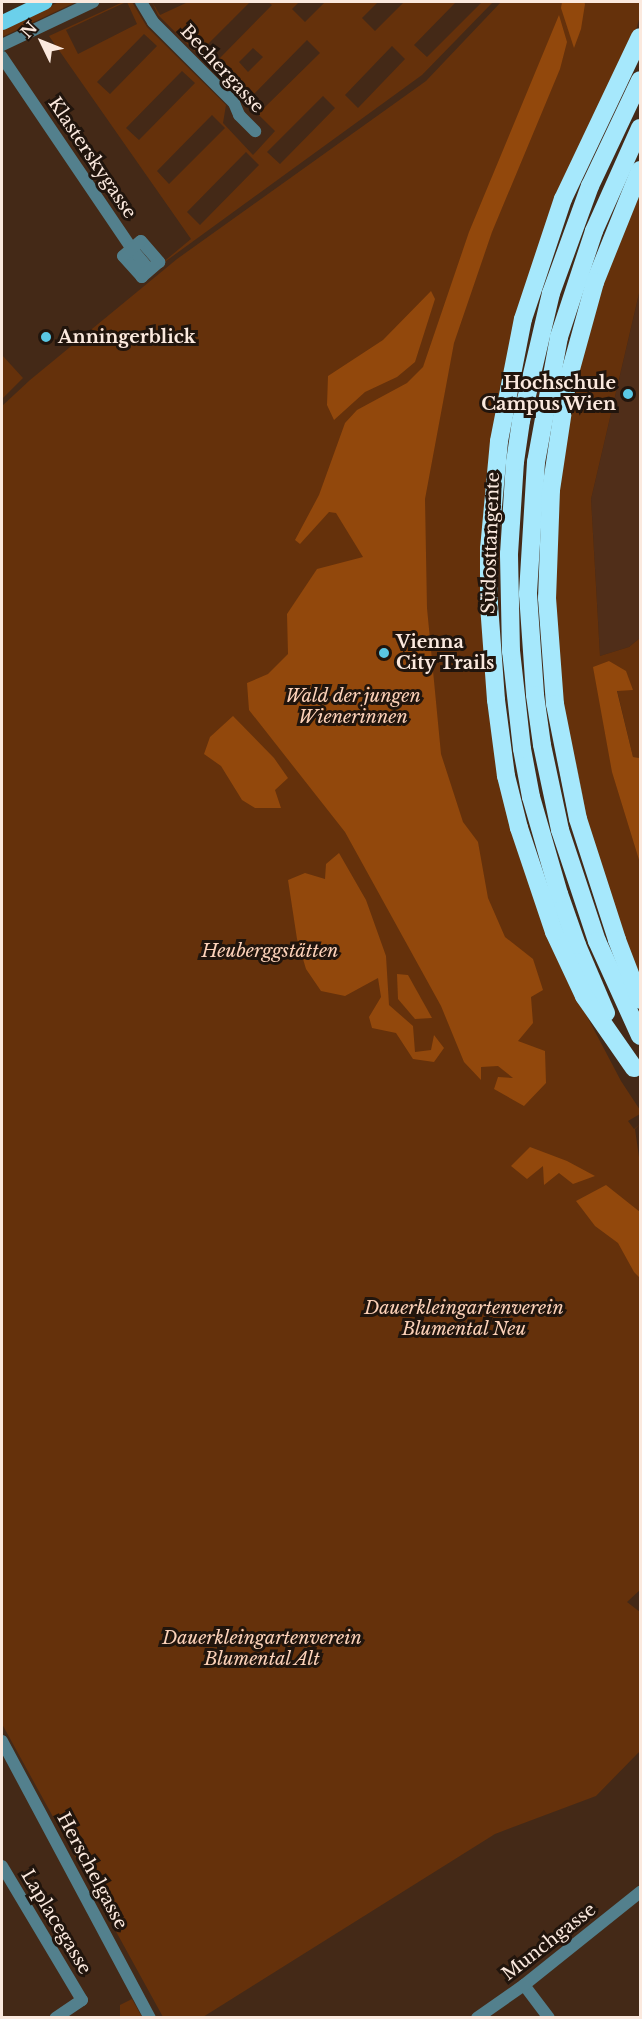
<!DOCTYPE html>
<meta charset="utf-8">
<style>
body{margin:0}
#map{position:relative;width:642px;height:2019px;overflow:hidden;background:#442917;font-family:"Libre Baskerville",serif}
div>[style]{position:absolute}
.built>*{inset:0;background:#502e19}
.green>*{inset:0;background:#65310b}
.forest>*{inset:0;background:#92480c}
.street>*{height:12px;margin:-6px;padding:0 6px;transform-origin:6px;border-radius:6px;background:#53808d}
.primary>*{height:15px;margin:-7.5px;padding:0 7.5px;transform-origin:7.5px;border-radius:7.5px;background:#6bd0eb}
.highway>*{height:18px;margin:-9px;padding:0 9px;transform-origin:9px;border-radius:9px;background:#a6e8fc}
.dots>*{width:16px;height:16px;translate:-50% -50%;box-sizing:border-box;border:3px solid #21150d;border-radius:50%}
span{translate:-50% -50%;white-space:nowrap;text-align:center;line-height:1.15;-webkit-text-stroke:6px #21150d;paint-order:stroke}
.street-label{font-size:18px;color:#fbe9de}
.poi-label{font-size:18px;color:#fbe9de;font-weight:700}
.left{translate:0 -50%;text-align:left}
.right{translate:-100% -50%;text-align:right}
.park-label{font-size:18px;color:#fcd1b8;font-style:italic}
.frame{position:absolute;inset:0;border:3px solid #fbe9de;pointer-events:none}
.north{position:absolute;left:12px;top:12px;width:60px;height:60px;-webkit-text-stroke:4px #21150d;paint-order:stroke;rotate:313deg;font-size:16px;font-weight:700;line-height:24px;text-align:center;color:#fbe9de}
.north::after{content:'';display:block;margin:auto;width:21px;height:27px;background:#fbe9de;clip-path:polygon(50% 0,100% 100%,50% 72%,0 100%)}
</style>
<div id="map">
<div class="built">
<i style="clip-path:polygon(640px 289px,640px 638px,629px 647px,600px 656px,591px 499px)"></i>
</div>
<div class="green">
<i style="clip-path:polygon(59px 2px,76px 2px,2px 37px,2px 29px)"></i>
<i style="clip-path:polygon(evenodd,123px 2px,126px 2px,66px 30px,78px 54px,137px 24px,127px 2px,132px 2px,147px 27px,226px 105px,223px 123px,253px 155px,275px 131px,158px 15px,152px 2px,160px 15px,188px 2px,250px 2px,204px 48px,217px 61px,272px 5px,268px 2px,299px 2px,292px 9px,305px 22px,325px 2px,378px 2px,362px 18px,375px 31px,404px 2px,456px 2px,414px 45px,427px 57px,482px 2px,493px 2px,422px 75px,155px 269px,191px 239px,49px 36px,123px 2px,144px 34px,157px 46px,110px 94px,97px 82px,144px 34px,123px 2px,307px 40px,320px 53px,264px 108px,252px 96px,307px 40px,123px 2px,392px 46px,405px 59px,358px 108px,345px 95px,392px 46px,123px 2px,253px 48px,263px 57px,248px 72px,239px 62px,253px 48px,123px 2px,182px 71px,195px 83px,139px 140px,126px 128px,182px 71px,123px 2px,323px 96px,335px 108px,280px 164px,267px 152px,323px 96px,123px 2px,212px 115px,225px 128px,169px 184px,157px 171px,212px 115px,123px 2px,246px 152px,259px 165px,200px 225px,187px 212px,246px 152px)"></i>
<i style="clip-path:polygon(501px 2px,640px 2px,640px 16px,636px 30px,521px 298px,500px 387px,489px 457px,481px 568px,487px 704px,501px 777px,581px 1005px,621px 1081px,640px 1110px,640px 1114px,628px 1121px,634px 1129px,640px 1124px,635px 1129px,640px 1164px,640px 1590px,627px 1602px,640px 1612px,640px 1751px,596px 1796px,495px 1834px,203px 2017px,163px 2017px,2px 1724px,2px 406px,30px 380px,177px 259px,426px 81px)"></i>
<i style="clip-path:polygon(640px 187px,640px 289px,591px 499px,600px 656px,629px 647px,640px 638px,640px 758px,633px 757px,617px 690px,633px 690px,609px 661px,640px 863px,640px 980px,586px 835px,557px 665px,554px 623px,560px 473px,575px 384px,599px 294px)"></i>
<i style="clip-path:polygon(2px 355px,23px 378px,2px 399px)"></i>
<i style="clip-path:polygon(132px 1999px,142px 2017px,120px 2017px,120px 2005px)"></i>
</div>
<div class="forest">
<i style="clip-path:polygon(562px 2px,584px 2px,585px 4px,581px 29px,574px 48px,561px 8px)"></i>
<i style="clip-path:polygon(559px 15px,567px 42px,560px 69px,492px 232px,454px 343px,425px 499px,427px 608px,441px 754px,463px 822px,478px 842px,488px 898px,505px 937px,533px 959px,543px 990px,531px 997px,533px 1023px,518px 1041px,545px 1051px,546px 1083px,524px 1106px,494px 1089px,498px 1077px,513px 1078px,498px 1066px,481px 1067px,481px 1080px,464px 1062px,441px 1006px,345px 832px,249px 710px,247px 683px,268px 674px,288px 654px,287px 614px,317px 569px,363px 557px,336px 513px,329px 512px,300px 544px,295px 540px,319px 495px,345px 423px,357px 410px,407px 383px,423px 367px,469px 232px)"></i>
<i style="clip-path:polygon(431px 291px,435px 299px,415px 362px,397px 377px,365px 392px,334px 420px,327px 405px,328px 376px,383px 340px)"></i>
<i style="clip-path:polygon(609px 661px,626px 671px,633px 690px,617px 691px,633px 757px,640px 758px,640px 863px,612px 772px,593px 667px)"></i>
<i style="clip-path:polygon(233px 716px,274px 758px,288px 778px,275px 790px,281px 808px,255px 808px,242px 800px,221px 766px,204px 754px,210px 737px)"></i>
<i style="clip-path:polygon(339px 853px,366px 900px,386px 956px,389px 1005px,413px 1026px,415px 1052px,431px 1050px,434px 1035px,444px 1048px,434px 1062px,413px 1059px,396px 1033px,372px 1028px,369px 1017px,381px 997px,378px 978px,345px 996px,321px 991px,306px 969px,297px 939px,288px 880px,305px 873px,325px 879px,326px 864px)"></i>
<i style="clip-path:polygon(397px 974px,408px 975px,432px 1018px,415px 1019px,398px 999px)"></i>
<i style="clip-path:polygon(530px 1147px,567px 1161px,595px 1176px,573px 1184px,559px 1173px,544px 1185px,543px 1166px,527px 1179px,511px 1166px)"></i>
<i style="clip-path:polygon(606px 1185px,640px 1212px,640px 1278px,634px 1272px,618px 1243px,595px 1226px,576px 1201px)"></i>
</div>
<div class="street">
<i style="left:141px;top:2px;width:23px;rotate:59deg"></i>
<i style="left:153px;top:22px;width:115px;rotate:45deg"></i>
<i style="left:234px;top:103px;width:13px;rotate:67deg"></i>
<i style="left:239px;top:115px;width:23px;rotate:45deg"></i>
<i style="left:2px;top:45px;width:101px;rotate:-25.3deg"></i>
<i style="left:2px;top:57px;width:232px;rotate:55.9deg"></i>
<i style="left:132px;top:249px;width:23px;rotate:50deg"></i>
<i style="left:141px;top:241px;width:28px;rotate:49deg"></i>
<i style="left:159px;top:262px;width:23px;rotate:139deg"></i>
<i style="left:142px;top:277px;width:28px;rotate:-132deg"></i>
<i style="left:123px;top:256px;width:23px;rotate:-40deg"></i>
<i style="left:2px;top:1741px;width:314px;rotate:61.9deg"></i>
<i style="left:2px;top:1866px;width:156px;rotate:59.2deg"></i>
<i style="left:82px;top:2000px;width:32px;rotate:146deg"></i>
<i style="left:524px;top:1985px;width:41px;rotate:52.9deg"></i>
<i style="left:477px;top:2018px;width:57px;rotate:-35.1deg"></i>
<i style="left:524px;top:1985px;width:149px;rotate:-38.7deg"></i>
</div>
<div class="primary">
<i style="left:2px;top:22px;width:47px;rotate:-25.5deg"></i>
</div>
<div class="highway">
<i style="left:640px;top:128px;width:113px;rotate:114.1deg"></i>
<i style="left:594px;top:231px;width:112px;rotate:108.3deg"></i>
<i style="left:559px;top:337px;width:127px;rotate:100.4deg"></i>
<i style="left:536px;top:462px;width:132px;rotate:93.5deg"></i>
<i style="left:528px;top:594px;width:101px;rotate:86deg"></i>
<i style="left:535px;top:695px;width:50px;rotate:82deg"></i>
<i style="left:542px;top:745px;width:87px;rotate:78deg"></i>
<i style="left:560px;top:830px;width:117px;rotate:71.6deg"></i>
<i style="left:597px;top:941px;width:104px;rotate:65.6deg"></i>
<i style="left:640px;top:170px;width:121px;rotate:111.9deg"></i>
<i style="left:595px;top:282px;width:106px;rotate:105.4deg"></i>
<i style="left:567px;top:384px;width:107px;rotate:98.6deg"></i>
<i style="left:551px;top:490px;width:108px;rotate:92.1deg"></i>
<i style="left:547px;top:598px;width:106px;rotate:85.7deg"></i>
<i style="left:555px;top:704px;width:117px;rotate:78.7deg"></i>
<i style="left:578px;top:819px;width:127px;rotate:72.1deg"></i>
<i style="left:617px;top:940px;width:64px;rotate:69deg"></i>
<i style="left:606px;top:1013px;width:74px;rotate:-113.1deg"></i>
<i style="left:577px;top:945px;width:54px;rotate:-109.4deg"></i>
<i style="left:559px;top:894px;width:101px;rotate:-106.1deg"></i>
<i style="left:531px;top:797px;width:49px;rotate:-100.6deg"></i>
<i style="left:522px;top:749px;width:99px;rotate:-96.4deg"></i>
<i style="left:511px;top:651px;width:97px;rotate:-91.2deg"></i>
<i style="left:509px;top:554px;width:92px;rotate:-86.3deg"></i>
<i style="left:515px;top:462px;width:41px;rotate:-81.7deg"></i>
<i style="left:521px;top:421px;width:131px;rotate:-76.8deg"></i>
<i style="left:551px;top:293px;width:114px;rotate:-70deg"></i>
<i style="left:590px;top:186px;width:117px;rotate:-64.7deg"></i>
<i style="left:634px;top:1068px;width:88px;rotate:-124.8deg"></i>
<i style="left:584px;top:996px;width:71px;rotate:-115.1deg"></i>
<i style="left:554px;top:932px;width:110px;rotate:-108.6deg"></i>
<i style="left:519px;top:828px;width:54px;rotate:-104deg"></i>
<i style="left:506px;top:776px;width:77px;rotate:-97.5deg"></i>
<i style="left:496px;top:700px;width:95px;rotate:-94.2deg"></i>
<i style="left:489px;top:605px;width:56px;rotate:-90deg"></i>
<i style="left:489px;top:549px;width:108px;rotate:-84.7deg"></i>
<i style="left:499px;top:441px;width:124px;rotate:-78.9deg"></i>
<i style="left:523px;top:319px;width:126px;rotate:-71.6deg"></i>
<i style="left:563px;top:199px;width:179px;rotate:-64.6deg"></i>
</div>
<div class="dots">
<i style="left:46px;top:337px;background:#5ac8e5"></i>
<i style="left:628px;top:394px;background:#5ac8e5"></i>
<i style="left:384px;top:653px;background:#5ac8e5"></i>
</div>
<div class="street-label">
<span style="left:222px;top:69px;rotate:47deg">Bechergasse</span>
<span style="left:92px;top:158px;rotate:56deg">Klasterskygasse</span>
<span style="left:491px;top:543px;rotate:-88deg">Südosttangente</span>
<span style="left:92px;top:1871px;rotate:62deg">Herschelgasse</span>
<span style="left:56px;top:1922px;rotate:59deg">Laplacegasse</span>
<span style="left:549px;top:1942px;rotate:-38deg">Munchgasse</span>
</div>
<div class="poi-label">
<span class="left" style="left:58px;top:337px">Anningerblick</span>
<span class="right" style="left:616px;top:394px">Hochschule<br>Campus Wien</span>
<span class="left" style="left:396px;top:653px">Vienna<br>City Trails</span>
</div>
<div class="park-label">
<span style="left:353px;top:707px">Wald der jungen<br>Wienerinnen</span>
<span style="left:270px;top:951px">Heuberggstätten</span>
<span style="left:464px;top:1319px">Dauerkleingartenverein<br>Blumental Neu</span>
<span style="left:262px;top:1649px">Dauerkleingartenverein<br>Blumental Alt</span>
</div>
<div class="frame"></div>
<div class="north">N</div>
</div>
